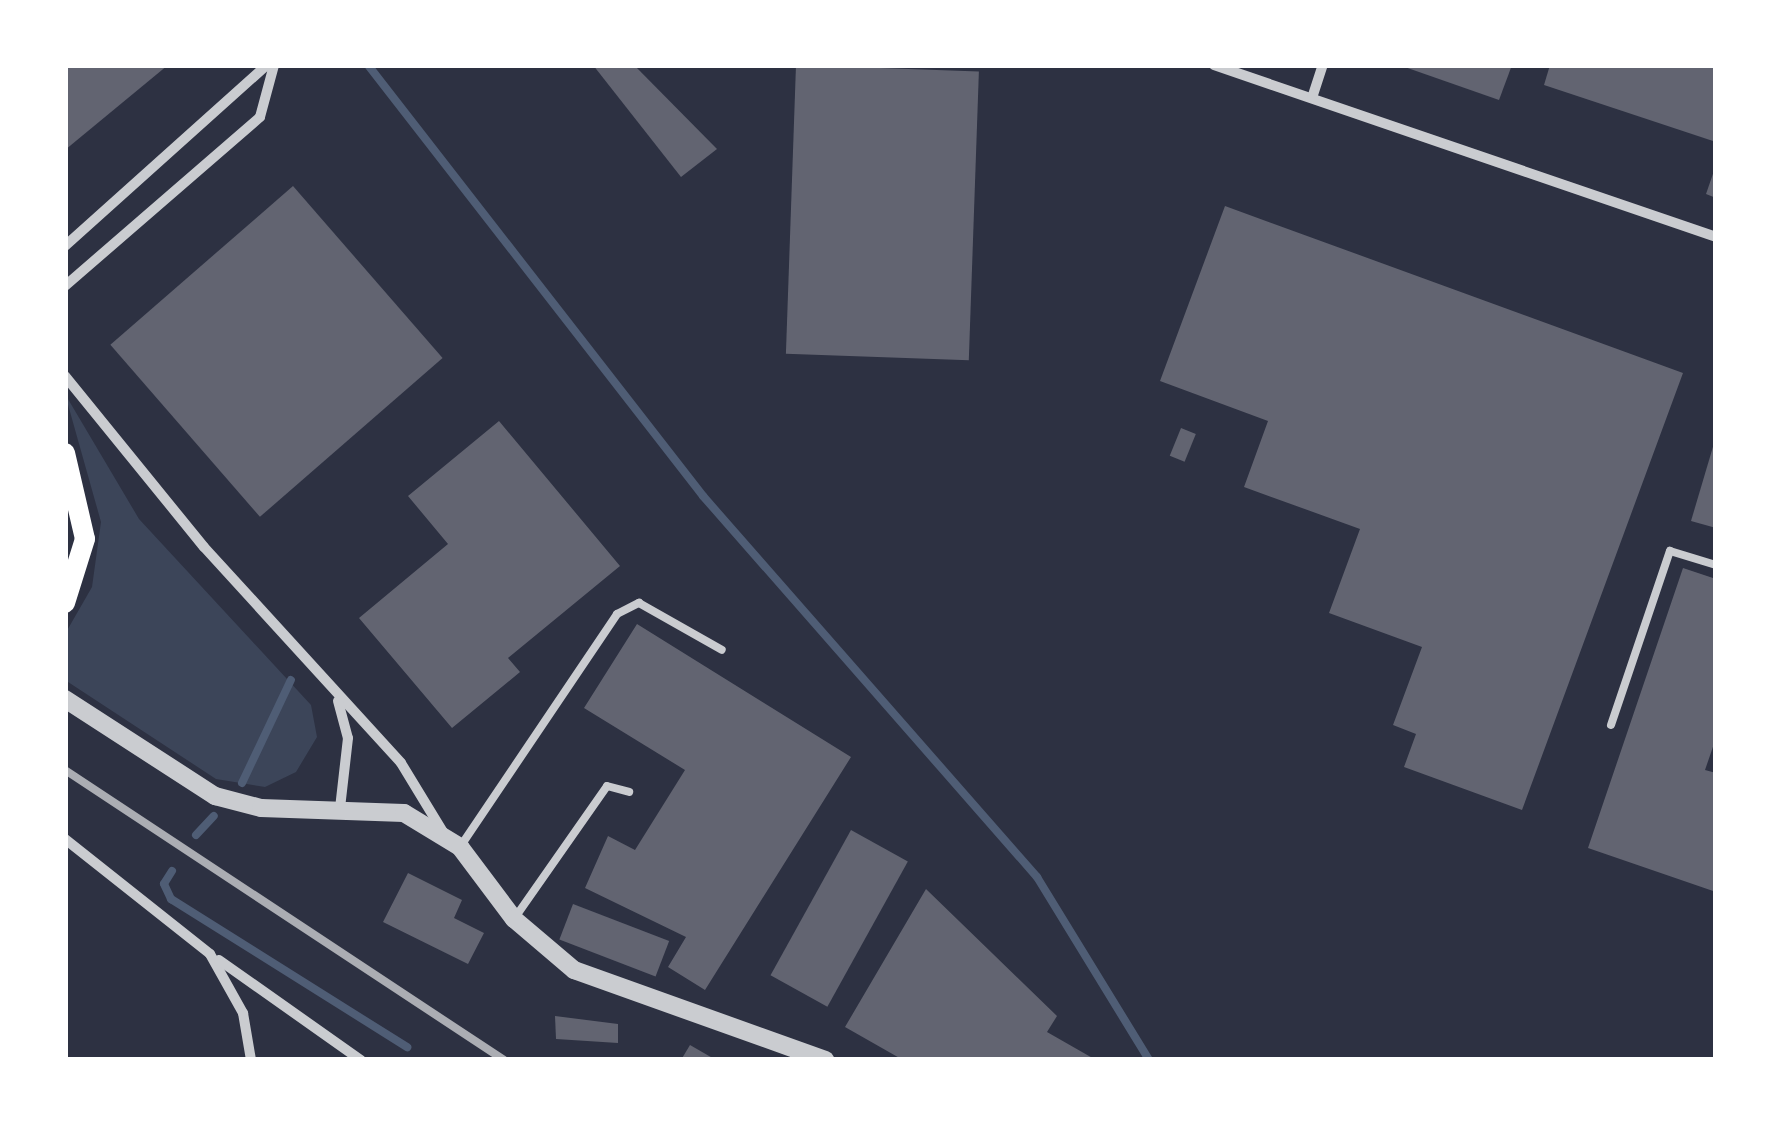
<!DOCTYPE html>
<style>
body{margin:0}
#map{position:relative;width:1781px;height:1125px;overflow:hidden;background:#2d3142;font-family:"DejaVu Sans",sans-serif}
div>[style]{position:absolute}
.green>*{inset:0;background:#3c4559}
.stream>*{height:8px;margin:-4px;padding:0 4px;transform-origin:4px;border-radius:4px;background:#4f5d75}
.building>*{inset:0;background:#626471;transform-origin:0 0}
.service>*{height:8px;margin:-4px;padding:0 4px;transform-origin:4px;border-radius:4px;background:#caccd0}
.minor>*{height:10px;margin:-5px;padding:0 5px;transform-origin:5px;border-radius:5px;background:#caccd0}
.tertiary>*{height:18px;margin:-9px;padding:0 9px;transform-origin:9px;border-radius:9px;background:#caccd0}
.secondary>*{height:20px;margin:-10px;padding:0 10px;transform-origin:10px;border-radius:10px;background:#fff}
.rail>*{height:8px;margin:-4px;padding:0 4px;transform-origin:4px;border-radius:4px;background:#abadb3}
span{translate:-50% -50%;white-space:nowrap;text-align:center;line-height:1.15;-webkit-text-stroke:10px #fff;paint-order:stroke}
.frame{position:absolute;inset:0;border:68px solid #fff;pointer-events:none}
</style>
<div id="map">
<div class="green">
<i style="clip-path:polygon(65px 394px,139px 519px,311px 705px,317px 737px,296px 772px,265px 787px,216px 779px,65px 680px,65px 634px,92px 587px,101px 522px)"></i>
</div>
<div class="stream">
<i style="left:368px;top:65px;width:546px;rotate:52.14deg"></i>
<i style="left:703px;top:496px;width:507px;rotate:48.76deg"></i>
<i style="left:1037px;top:877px;width:215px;rotate:58.5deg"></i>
<i style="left:242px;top:783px;width:114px;rotate:-64.6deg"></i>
<i style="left:196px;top:835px;width:26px;rotate:-47deg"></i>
<i style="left:172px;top:871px;width:15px;rotate:122deg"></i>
<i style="left:164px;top:884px;width:17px;rotate:65deg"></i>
<i style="left:171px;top:899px;width:279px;rotate:32.1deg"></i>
</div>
<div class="building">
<i style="clip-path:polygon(65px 65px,168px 65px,65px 150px)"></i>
<i style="clip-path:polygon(593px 65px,634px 65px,717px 149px,681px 177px)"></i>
<i style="left:796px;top:65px;width:183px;height:289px;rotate:2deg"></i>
<i style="clip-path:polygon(1399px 65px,1512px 65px,1499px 100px)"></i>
<i style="clip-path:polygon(1550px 65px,1716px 65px,1716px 142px,1544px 85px)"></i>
<i style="clip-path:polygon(1715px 168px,1716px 168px,1716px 198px,1706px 194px)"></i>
<i style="left:293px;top:186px;width:228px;height:242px;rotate:49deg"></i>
<i style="clip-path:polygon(1225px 206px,1683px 373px,1522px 810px,1404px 767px,1416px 734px,1393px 725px,1422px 647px,1329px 613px,1360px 529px,1244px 487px,1268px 421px,1160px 381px)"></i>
<i style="clip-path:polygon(499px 421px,620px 566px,508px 658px,520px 672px,452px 728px,359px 618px,448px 544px,408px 496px)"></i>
<i style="left:1181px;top:428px;width:16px;height:30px;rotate:22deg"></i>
<i style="clip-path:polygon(1715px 440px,1716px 441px,1716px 528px,1691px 521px)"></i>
<i style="clip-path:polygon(1683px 568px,1716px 579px,1716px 738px,1705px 770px,1716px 773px,1716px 892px,1588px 848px)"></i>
<i style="clip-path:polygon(637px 624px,851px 757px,705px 990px,668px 967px,686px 937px,585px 888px,608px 836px,635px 850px,685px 770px,584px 708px)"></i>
<i style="left:851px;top:830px;width:65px;height:166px;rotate:29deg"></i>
<i style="clip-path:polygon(408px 873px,462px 900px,454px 918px,484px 933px,468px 964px,383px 922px)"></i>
<i style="clip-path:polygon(926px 889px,1057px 1016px,1047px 1032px,1096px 1060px,903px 1060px,845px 1027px)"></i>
<i style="left:573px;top:904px;width:103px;height:38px;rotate:21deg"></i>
<i style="clip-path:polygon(555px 1016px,618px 1024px,618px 1043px,556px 1039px)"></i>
<i style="clip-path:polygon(690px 1045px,716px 1060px,681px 1060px)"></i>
</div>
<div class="service">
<i style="left:1611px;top:725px;width:184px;rotate:-71.3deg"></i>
<i style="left:1670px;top:551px;width:48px;rotate:16.9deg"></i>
<i style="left:460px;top:847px;width:281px;rotate:-56deg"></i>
<i style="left:617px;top:614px;width:25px;rotate:-27deg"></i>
<i style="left:639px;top:603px;width:95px;rotate:29.5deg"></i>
<i style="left:514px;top:919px;width:162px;rotate:-55deg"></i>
<i style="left:607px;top:786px;width:23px;rotate:15deg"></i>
</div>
<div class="minor">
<i style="left:1214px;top:65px;width:531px;rotate:18.91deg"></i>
<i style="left:1312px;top:98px;width:35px;rotate:-72deg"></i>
<i style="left:65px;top:246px;width:271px;rotate:-41.9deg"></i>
<i style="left:65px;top:286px;width:258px;rotate:-40.9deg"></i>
<i style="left:260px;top:117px;width:54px;rotate:-74.9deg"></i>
<i style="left:65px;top:376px;width:220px;rotate:50.9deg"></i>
<i style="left:204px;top:547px;width:292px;rotate:47.6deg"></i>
<i style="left:401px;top:763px;width:81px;rotate:58.7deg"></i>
<i style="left:338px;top:701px;width:38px;rotate:75deg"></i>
<i style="left:348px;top:738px;width:70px;rotate:96.5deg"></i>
<i style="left:65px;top:839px;width:185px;rotate:38.4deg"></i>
<i style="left:210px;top:954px;width:68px;rotate:60.8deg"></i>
<i style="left:243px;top:1013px;width:48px;rotate:80.3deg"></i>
<i style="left:219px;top:960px;width:174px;rotate:35.2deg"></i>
</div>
<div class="tertiary">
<i style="left:65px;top:699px;width:179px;rotate:32.9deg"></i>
<i style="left:215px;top:796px;width:48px;rotate:14.6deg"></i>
<i style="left:261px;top:808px;width:143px;rotate:2deg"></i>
<i style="left:404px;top:813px;width:66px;rotate:31.3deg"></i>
<i style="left:460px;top:847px;width:90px;rotate:53.1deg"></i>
<i style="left:514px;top:919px;width:79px;rotate:40.4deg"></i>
<i style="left:574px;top:970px;width:267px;rotate:19.7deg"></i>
</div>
<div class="secondary">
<i style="left:65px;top:453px;width:88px;rotate:76.9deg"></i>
<i style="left:85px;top:539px;width:67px;rotate:107.4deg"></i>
</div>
<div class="rail">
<i style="left:65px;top:770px;width:526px;rotate:33.45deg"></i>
</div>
<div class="frame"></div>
</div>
